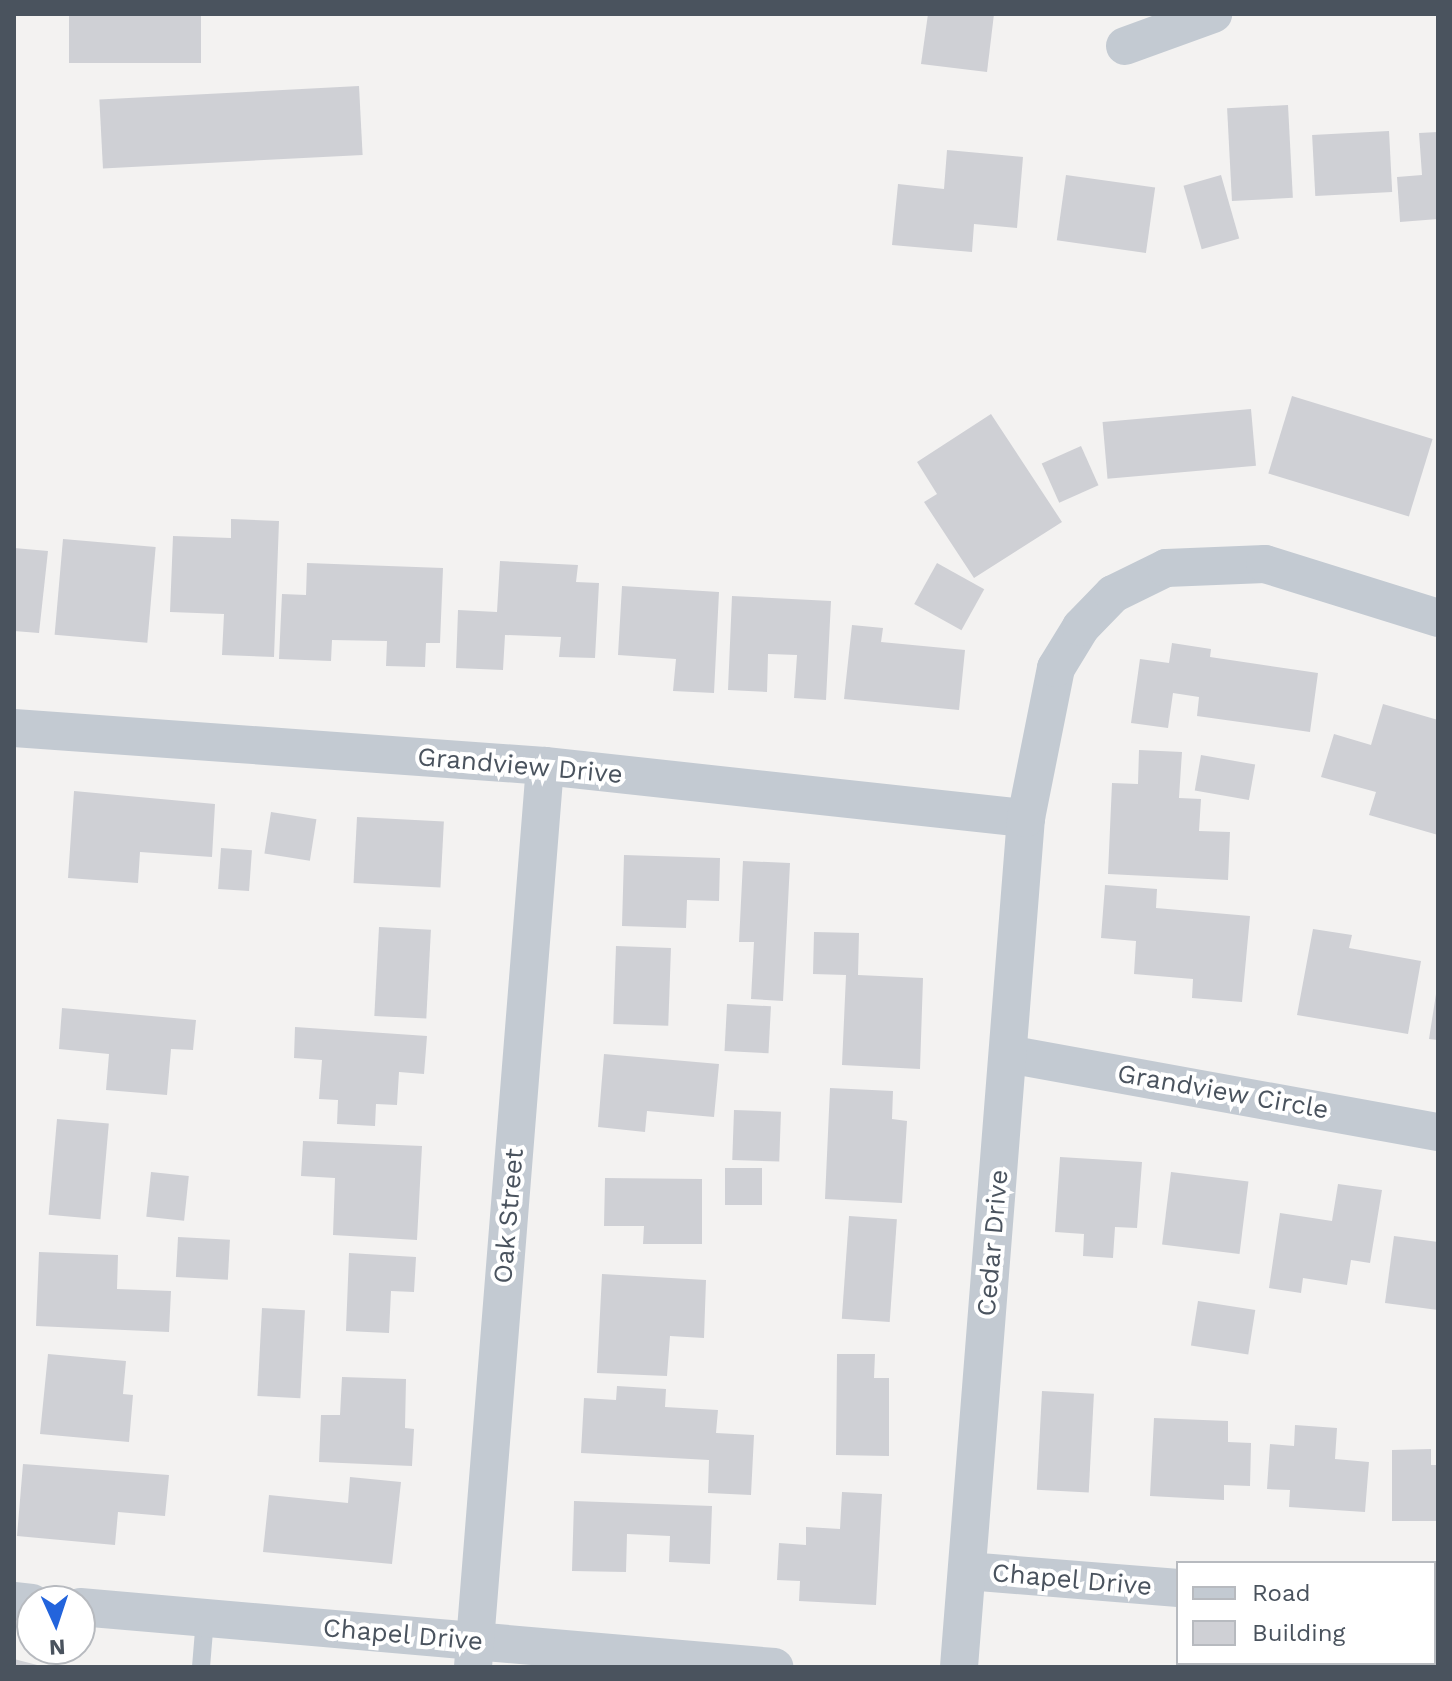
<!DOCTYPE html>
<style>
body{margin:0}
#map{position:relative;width:1452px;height:1681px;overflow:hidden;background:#f3f2f1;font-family:"Work Sans",sans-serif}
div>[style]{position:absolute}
.building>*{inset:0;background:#cfd0d5;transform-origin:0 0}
.service>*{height:18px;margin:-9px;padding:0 9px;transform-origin:9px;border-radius:9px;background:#c3cad2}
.minor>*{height:38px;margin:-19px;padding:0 19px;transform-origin:19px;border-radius:19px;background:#c3cad2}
span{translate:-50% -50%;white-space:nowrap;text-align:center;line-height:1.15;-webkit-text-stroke:8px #fff;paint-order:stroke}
.street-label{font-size:26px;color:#4a535e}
.frame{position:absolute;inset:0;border:16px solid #4a535e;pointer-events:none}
.legend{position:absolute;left:1176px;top:1561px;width:260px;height:104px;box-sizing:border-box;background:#fff;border:2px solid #b7babf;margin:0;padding:10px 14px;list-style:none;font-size:24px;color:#4a535e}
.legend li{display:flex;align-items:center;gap:16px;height:40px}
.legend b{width:40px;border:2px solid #b7babf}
.north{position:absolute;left:16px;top:1585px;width:80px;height:80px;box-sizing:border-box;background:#fff;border:2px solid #b7babf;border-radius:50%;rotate:177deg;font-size:22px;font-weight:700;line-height:32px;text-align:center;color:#4a535e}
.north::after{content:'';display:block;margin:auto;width:28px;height:36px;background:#2364dc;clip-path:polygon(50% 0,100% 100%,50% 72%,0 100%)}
</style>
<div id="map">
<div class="building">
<i style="left:69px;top:14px;width:132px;height:49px"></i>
<i style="clip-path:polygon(928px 14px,994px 14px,987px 72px,921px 64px)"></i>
<i style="left:359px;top:86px;width:69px;height:260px;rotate:87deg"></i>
<i style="left:1288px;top:105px;width:93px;height:61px;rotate:87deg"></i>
<i style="left:1389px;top:131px;width:61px;height:77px;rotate:87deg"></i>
<i style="clip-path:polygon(1438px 132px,1438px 219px,1400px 222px,1397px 177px,1422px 175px,1419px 133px)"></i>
<i style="clip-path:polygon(947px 150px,1023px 157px,1017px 228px,974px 224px,972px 252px,892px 245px,898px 184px,944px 189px)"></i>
<i style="left:1066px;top:175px;width:90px;height:66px;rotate:8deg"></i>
<i style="left:1221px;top:175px;width:66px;height:39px;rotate:74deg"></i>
<i style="left:1292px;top:396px;width:147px;height:81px;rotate:17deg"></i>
<i style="left:1251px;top:409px;width:57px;height:149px;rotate:85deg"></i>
<i style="clip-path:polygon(991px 414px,1062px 522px,974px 578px,924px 502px,937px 494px,917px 462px)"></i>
<i style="left:1081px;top:446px;width:43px;height:43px;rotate:66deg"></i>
<i style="clip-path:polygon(231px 519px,279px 521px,274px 657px,222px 655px,224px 614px,170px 612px,173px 536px,231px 538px)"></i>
<i style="left:63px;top:539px;width:93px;height:96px;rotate:5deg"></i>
<i style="clip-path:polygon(14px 548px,48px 551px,39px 633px,14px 631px)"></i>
<i style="clip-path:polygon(500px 561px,578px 565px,576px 582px,599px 583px,595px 658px,559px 657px,561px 637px,505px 635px,503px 670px,456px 668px,458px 610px,497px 612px)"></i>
<i style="clip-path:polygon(307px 563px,443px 568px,440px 643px,426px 643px,425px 667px,386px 666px,387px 641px,332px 640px,331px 661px,279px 659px,282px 594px,306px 595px)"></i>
<i style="left:937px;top:563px;width:54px;height:47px;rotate:29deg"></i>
<i style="clip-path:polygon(622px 586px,719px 592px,714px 693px,673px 691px,676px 659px,618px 655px)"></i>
<i style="clip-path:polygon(732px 596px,831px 601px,826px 700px,794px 698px,797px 655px,768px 654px,767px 692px,728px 690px)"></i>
<i style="clip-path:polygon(852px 625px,883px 628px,881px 642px,965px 650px,959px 710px,844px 699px)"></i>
<i style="clip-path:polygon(1172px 643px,1211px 649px,1210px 657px,1318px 673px,1310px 732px,1197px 716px,1199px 697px,1173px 693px,1168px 728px,1131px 723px,1140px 659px,1169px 663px)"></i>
<i style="clip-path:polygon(1383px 704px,1438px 720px,1438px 835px,1369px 815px,1376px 792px,1321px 777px,1334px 734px,1371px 745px)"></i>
<i style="clip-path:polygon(1139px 750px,1182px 752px,1179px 798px,1201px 799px,1199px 831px,1230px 832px,1228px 880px,1108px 874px,1112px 783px,1138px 784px)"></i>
<i style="left:1201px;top:755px;width:55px;height:36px;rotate:10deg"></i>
<i style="clip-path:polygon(74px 791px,215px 804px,212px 857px,140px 852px,138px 883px,68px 878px)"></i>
<i style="left:271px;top:812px;width:46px;height:42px;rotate:9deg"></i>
<i style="left:357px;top:817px;width:87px;height:66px;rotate:3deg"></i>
<i style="left:221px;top:848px;width:31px;height:41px;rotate:4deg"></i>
<i style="clip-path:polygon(624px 855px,720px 858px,719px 901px,687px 900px,686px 928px,622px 926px)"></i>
<i style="clip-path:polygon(743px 861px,790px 863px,783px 1001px,751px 999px,754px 942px,739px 942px)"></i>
<i style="clip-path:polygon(1105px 885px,1157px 889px,1156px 908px,1250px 916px,1242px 1002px,1192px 998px,1193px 979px,1134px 974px,1136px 941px,1101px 938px)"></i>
<i style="left:379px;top:927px;width:52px;height:89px;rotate:3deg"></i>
<i style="clip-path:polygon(1313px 929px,1352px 935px,1349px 948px,1421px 961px,1408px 1034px,1297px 1015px)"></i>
<i style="clip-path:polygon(814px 932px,859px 933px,858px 975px,923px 978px,920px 1069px,842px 1065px,846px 975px,813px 974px)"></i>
<i style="left:616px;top:946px;width:55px;height:78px;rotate:2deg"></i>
<i style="clip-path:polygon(1436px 994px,1438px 994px,1438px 1040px,1429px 1039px)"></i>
<i style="left:727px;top:1004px;width:44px;height:47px;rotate:3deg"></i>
<i style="clip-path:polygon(62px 1008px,196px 1020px,193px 1050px,171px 1049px,167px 1095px,106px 1090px,109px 1054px,59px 1049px)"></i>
<i style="clip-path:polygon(295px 1027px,427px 1036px,424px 1074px,399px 1072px,397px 1105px,376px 1104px,375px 1126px,337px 1124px,338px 1100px,319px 1099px,322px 1060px,294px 1058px)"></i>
<i style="clip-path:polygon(604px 1054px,719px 1064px,714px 1117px,647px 1111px,645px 1132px,598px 1127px)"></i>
<i style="clip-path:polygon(830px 1088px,893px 1091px,892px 1119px,907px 1121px,902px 1203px,825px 1199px)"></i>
<i style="left:734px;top:1110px;width:47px;height:50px;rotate:2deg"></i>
<i style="left:57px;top:1119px;width:52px;height:96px;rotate:5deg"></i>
<i style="clip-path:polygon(303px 1141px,422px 1146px,417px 1240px,333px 1235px,335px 1178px,301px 1176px)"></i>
<i style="clip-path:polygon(1060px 1157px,1142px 1162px,1137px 1228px,1115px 1227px,1113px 1258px,1083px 1256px,1084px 1234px,1055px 1232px)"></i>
<i style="left:725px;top:1168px;width:37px;height:37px"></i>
<i style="left:151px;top:1172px;width:38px;height:45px;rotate:6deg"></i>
<i style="left:1171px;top:1172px;width:78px;height:73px;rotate:7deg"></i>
<i style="clip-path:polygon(605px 1178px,702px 1179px,702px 1244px,643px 1244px,644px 1226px,604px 1226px)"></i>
<i style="clip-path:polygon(1338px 1184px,1382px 1190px,1370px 1263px,1351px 1260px,1347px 1285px,1303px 1278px,1301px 1293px,1269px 1288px,1280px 1213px,1332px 1221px)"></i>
<i style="left:849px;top:1216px;width:48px;height:103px;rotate:4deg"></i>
<i style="clip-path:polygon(1394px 1236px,1438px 1242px,1438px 1310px,1385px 1303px)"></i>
<i style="left:178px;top:1237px;width:52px;height:40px;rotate:3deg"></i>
<i style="clip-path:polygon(39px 1252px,118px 1255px,117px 1289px,171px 1291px,169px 1332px,36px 1326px)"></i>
<i style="clip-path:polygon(349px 1253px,416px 1257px,414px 1292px,391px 1291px,389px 1333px,346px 1331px)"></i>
<i style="clip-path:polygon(602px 1274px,706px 1280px,704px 1338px,670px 1336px,667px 1376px,597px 1373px)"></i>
<i style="left:1198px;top:1301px;width:58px;height:45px;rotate:9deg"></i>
<i style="left:262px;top:1308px;width:43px;height:88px;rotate:3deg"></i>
<i style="clip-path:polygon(48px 1354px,126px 1361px,123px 1394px,133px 1395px,129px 1442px,40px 1434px)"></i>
<i style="clip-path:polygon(837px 1354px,875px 1354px,874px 1378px,889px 1378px,889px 1456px,836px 1455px)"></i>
<i style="clip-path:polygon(342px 1377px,406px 1379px,405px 1428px,414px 1429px,412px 1466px,319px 1462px,321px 1415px,340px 1415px)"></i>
<i style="clip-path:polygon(617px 1386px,666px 1389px,665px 1407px,718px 1410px,716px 1433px,754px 1435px,751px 1495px,708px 1493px,709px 1460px,581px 1453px,584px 1398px,616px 1400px)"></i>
<i style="left:1042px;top:1391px;width:52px;height:99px;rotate:3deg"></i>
<i style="clip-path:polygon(1154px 1418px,1228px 1421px,1228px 1442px,1251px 1443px,1250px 1486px,1224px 1485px,1224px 1500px,1150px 1496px)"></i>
<i style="clip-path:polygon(1295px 1425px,1337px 1428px,1335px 1459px,1369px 1462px,1365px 1512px,1289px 1507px,1290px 1490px,1267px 1489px,1270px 1444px,1294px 1446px)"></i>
<i style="clip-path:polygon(1431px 1449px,1431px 1465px,1438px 1465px,1438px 1521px,1392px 1521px,1392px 1450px)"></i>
<i style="clip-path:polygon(23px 1464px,169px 1475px,165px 1516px,118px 1512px,115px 1545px,17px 1536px)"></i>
<i style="clip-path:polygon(350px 1477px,401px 1482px,392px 1564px,263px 1552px,269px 1495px,348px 1503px)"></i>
<i style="clip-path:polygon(842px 1492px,882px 1494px,876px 1605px,799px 1601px,800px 1581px,777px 1580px,779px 1543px,806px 1545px,806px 1527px,840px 1529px)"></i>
<i style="clip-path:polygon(574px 1501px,712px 1506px,710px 1564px,669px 1562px,670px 1536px,627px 1534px,626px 1572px,572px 1571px)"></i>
<i style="clip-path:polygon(14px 1659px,41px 1666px,41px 1667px,14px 1667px)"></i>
</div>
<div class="service">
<i style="left:201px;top:1667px;width:49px;rotate:-85.3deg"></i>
</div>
<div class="minor">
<i style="left:1125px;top:46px;width:94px;rotate:-20deg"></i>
<i style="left:14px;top:728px;width:532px;rotate:4.09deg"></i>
<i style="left:545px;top:766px;width:484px;rotate:6.2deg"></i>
<i style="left:1008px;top:1054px;width:437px;rotate:10.3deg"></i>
<i style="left:967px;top:1571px;width:212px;rotate:4.6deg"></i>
<i style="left:14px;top:1601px;width:18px;rotate:6deg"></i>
<i style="left:80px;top:1607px;width:697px;rotate:4.94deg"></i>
<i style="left:1434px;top:1609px;width:4px"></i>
<i style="left:473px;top:1667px;width:904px;rotate:-85.43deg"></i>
<i style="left:959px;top:1667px;width:852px;rotate:-85.49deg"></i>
<i style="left:1026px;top:818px;width:153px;rotate:-78.7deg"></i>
<i style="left:1056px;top:668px;width:48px;rotate:-58.6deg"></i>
<i style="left:1081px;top:627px;width:46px;rotate:-45.9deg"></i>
<i style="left:1113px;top:594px;width:59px;rotate:-26.1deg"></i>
<i style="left:1166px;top:568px;width:99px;rotate:-2.3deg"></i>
<i style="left:1265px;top:564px;width:181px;rotate:17.3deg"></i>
</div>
<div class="street-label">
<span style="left:520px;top:766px;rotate:5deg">Grandview Drive</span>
<span style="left:1223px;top:1092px;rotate:10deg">Grandview Circle</span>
<span style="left:509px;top:1216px;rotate:-85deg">Oak Street</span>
<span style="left:993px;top:1243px;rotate:-85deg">Cedar Drive</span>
<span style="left:1072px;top:1580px;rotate:5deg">Chapel Drive</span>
<span style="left:403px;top:1635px;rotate:5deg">Chapel Drive</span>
</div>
<div class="frame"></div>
<ul class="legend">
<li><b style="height:10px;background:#c3cad2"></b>Road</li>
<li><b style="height:22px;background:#cfd0d5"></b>Building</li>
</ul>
<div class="north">N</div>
</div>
